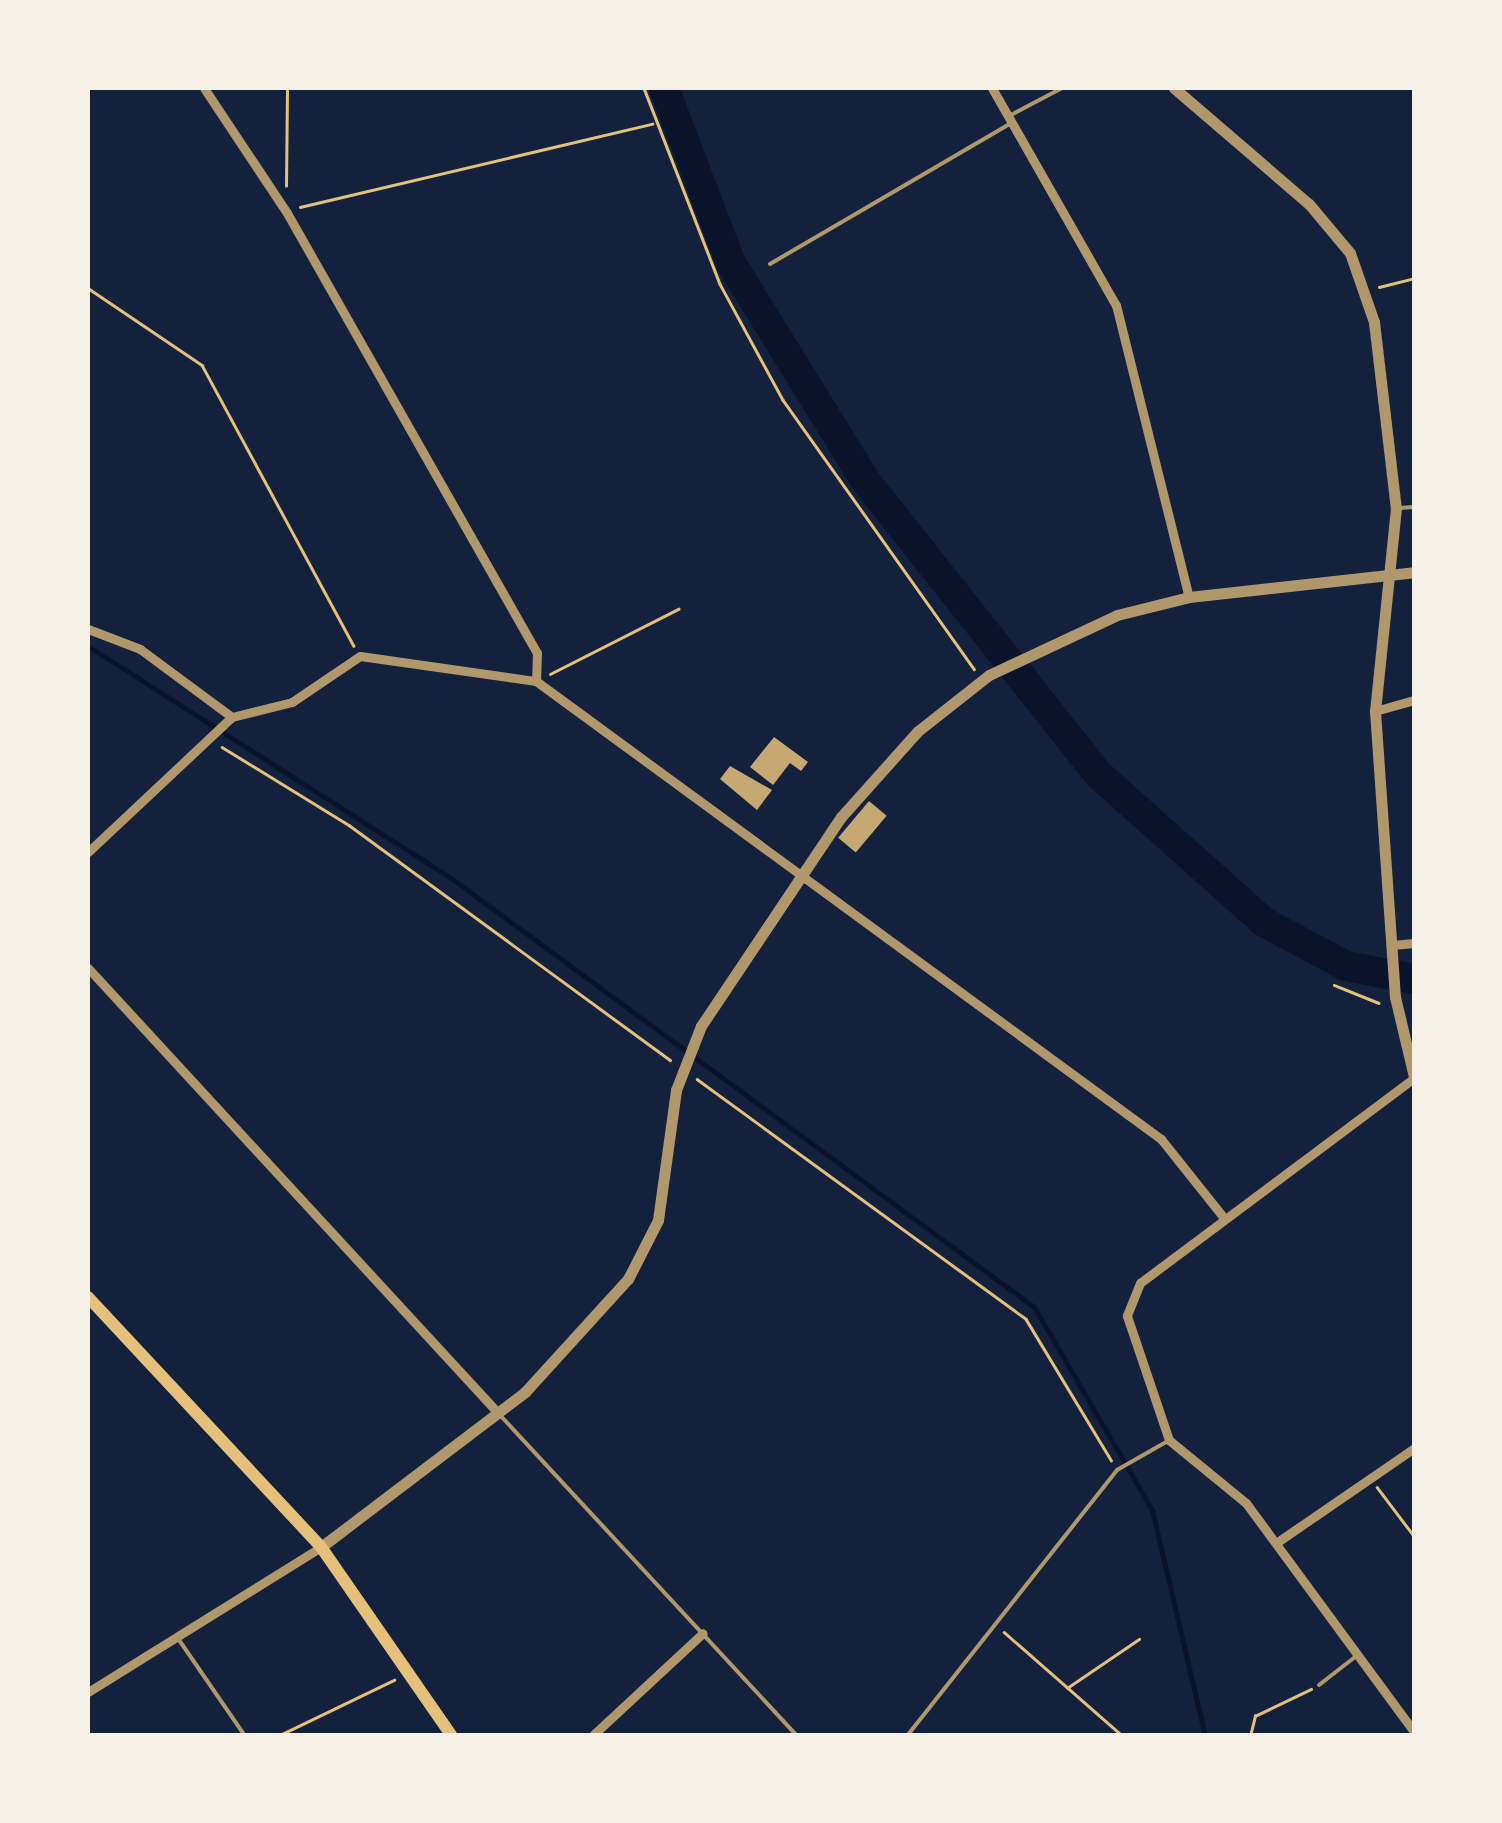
<!DOCTYPE html>
<style>
body{margin:0}
#map{position:relative;width:1502px;height:1823px;overflow:hidden;background:#14213d;font-family:"Asap Condensed",sans-serif}
div>[style]{position:absolute}
.stream>*{height:5px;margin:-2.5px;padding:0 2.5px;transform-origin:2.5px;border-radius:2.5px;background:#0b132b}
.river>*{height:30px;margin:-15px;padding:0 15px;transform-origin:15px;border-radius:15px;background:#0b132b}
.building>*{inset:0;background:#c6a872;transform-origin:0 0}
.path>*{height:2.5px;margin:-1.25px;padding:0 1.25px;transform-origin:1.25px;border-radius:1.25px;background:#e5c07b}
.service>*{height:4px;margin:-2px;padding:0 2px;transform-origin:2px;border-radius:2px;background:#b1986c}
.minor>*{height:9px;margin:-4.5px;padding:0 4.5px;transform-origin:4.5px;border-radius:4.5px;background:#b1986c}
.tertiary>*{height:11px;margin:-5.5px;padding:0 5.5px;transform-origin:5.5px;border-radius:5.5px;background:#b1986c}
.secondary>*{height:12px;margin:-6px;padding:0 6px;transform-origin:6px;border-radius:6px;background:#e5c07b}
span{translate:-50% -50%;white-space:nowrap;text-align:center;line-height:1.15;-webkit-text-stroke:8px #f6f1e7;paint-order:stroke}
.frame{position:absolute;inset:0;border:90px solid #f6f1e7;pointer-events:none}
</style>
<div id="map">
<div class="stream">
<i style="left:88px;top:646px;width:431px;rotate:32.6deg"></i>
<i style="left:451px;top:878px;width:724px;rotate:36.35deg"></i>
<i style="left:1034px;top:1307px;width:235px;rotate:59.8deg"></i>
<i style="left:1152px;top:1510px;width:232px;rotate:76.8deg"></i>
</div>
<div class="river">
<i style="left:664px;top:88px;width:187px;rotate:69.1deg"></i>
<i style="left:731px;top:263px;width:255px;rotate:58.3deg"></i>
<i style="left:865px;top:480px;width:375px;rotate:51.6deg"></i>
<i style="left:1098px;top:774px;width:222px;rotate:41.7deg"></i>
<i style="left:1264px;top:922px;width:93px;rotate:28.2deg"></i>
<i style="left:1346px;top:966px;width:69px;rotate:10.8deg"></i>
</div>
<div class="building">
<i style="clip-path:polygon(774px 737px,808px 762px,801px 771px,790px 763px,773px 785px,750px 767px)"></i>
<i style="clip-path:polygon(730px 766px,772px 790px,757px 810px,720px 779px)"></i>
<i style="left:869px;top:801px;width:23px;height:48px;rotate:40deg"></i>
</div>
<div class="path">
<i style="left:644px;top:88px;width:210px;rotate:68.8deg"></i>
<i style="left:720px;top:284px;width:132px;rotate:61.5deg"></i>
<i style="left:783px;top:400px;width:330px;rotate:54.6deg"></i>
<i style="left:286px;top:186px;width:98px;rotate:-89.4deg"></i>
<i style="left:300px;top:207px;width:362px;rotate:-13.3deg"></i>
<i style="left:1379px;top:287px;width:36px;rotate:-14deg"></i>
<i style="left:88px;top:288px;width:138px;rotate:34deg"></i>
<i style="left:202px;top:365px;width:319px;rotate:61.6deg"></i>
<i style="left:550px;top:674px;width:144px;rotate:-26.9deg"></i>
<i style="left:222px;top:747px;width:149px;rotate:31.6deg"></i>
<i style="left:349px;top:825px;width:398px;rotate:36.2deg"></i>
<i style="left:1334px;top:985px;width:48px;rotate:21.8deg"></i>
<i style="left:697px;top:1079px;width:407px;rotate:36.1deg"></i>
<i style="left:1026px;top:1319px;width:165px;rotate:58.9deg"></i>
<i style="left:1377px;top:1487px;width:61px;rotate:52.9deg"></i>
<i style="left:1004px;top:1632px;width:158px;rotate:41.2deg"></i>
<i style="left:1067px;top:1688px;width:87px;rotate:-34.2deg"></i>
<i style="left:278px;top:1736px;width:129px;rotate:-25.8deg"></i>
<i style="left:1250px;top:1736px;width:21px;rotate:-76deg"></i>
<i style="left:1255px;top:1716px;width:62px;rotate:-25.7deg"></i>
</div>
<div class="service">
<i style="left:1009px;top:116px;width:60px;rotate:-27.8deg"></i>
<i style="left:770px;top:264px;width:278px;rotate:-30.3deg"></i>
<i style="left:1399px;top:508px;width:15px;rotate:-4deg"></i>
<i style="left:499px;top:1414px;width:439px;rotate:47.2deg"></i>
<i style="left:177px;top:1637px;width:120px;rotate:55.5deg"></i>
<i style="left:1319px;top:1685px;width:46px;rotate:-37.9deg"></i>
<i style="left:907px;top:1736px;width:339px;rotate:-51.7deg"></i>
<i style="left:1117px;top:1470px;width:56px;rotate:-29.7deg"></i>
</div>
<div class="minor">
<i style="left:204px;top:88px;width:150px;rotate:56.4deg"></i>
<i style="left:287px;top:213px;width:506px;rotate:60.4deg"></i>
<i style="left:537px;top:653px;width:28px;rotate:92deg"></i>
<i style="left:992px;top:88px;width:250px;rotate:60.3deg"></i>
<i style="left:1116px;top:305px;width:301px;rotate:76deg"></i>
<i style="left:88px;top:629px;width:56px;rotate:21deg"></i>
<i style="left:140px;top:649px;width:114px;rotate:36.5deg"></i>
<i style="left:1375px;top:711px;width:41px;rotate:-15.8deg"></i>
<i style="left:88px;top:852px;width:197px;rotate:-43.2deg"></i>
<i style="left:232px;top:717px;width:62px;rotate:-14deg"></i>
<i style="left:292px;top:702px;width:82px;rotate:-34.1deg"></i>
<i style="left:360px;top:656px;width:178px;rotate:8.1deg"></i>
<i style="left:536px;top:681px;width:775px;rotate:36.23deg"></i>
<i style="left:1161px;top:1139px;width:101px;rotate:51.4deg"></i>
<i style="left:1392px;top:945px;width:22px;rotate:-5deg"></i>
<i style="left:88px;top:968px;width:606px;rotate:47.34deg"></i>
<i style="left:1414px;top:1078px;width:342px;rotate:143.2deg"></i>
<i style="left:1140px;top:1283px;width:35px;rotate:112deg"></i>
<i style="left:1127px;top:1316px;width:131px;rotate:71.3deg"></i>
<i style="left:1169px;top:1440px;width:99px;rotate:39.3deg"></i>
<i style="left:1246px;top:1503px;width:284px;rotate:53.7deg"></i>
<i style="left:1276px;top:1543px;width:168px;rotate:-34.5deg"></i>
<i style="left:88px;top:1692px;width:274px;rotate:-31.9deg"></i>
<i style="left:592px;top:1736px;width:151px;rotate:-42.9deg"></i>
</div>
<div class="tertiary">
<i style="left:1174px;top:88px;width:178px;rotate:40.7deg"></i>
<i style="left:1309px;top:204px;width:64px;rotate:50.1deg"></i>
<i style="left:1350px;top:253px;width:73px;rotate:70.8deg"></i>
<i style="left:1374px;top:322px;width:187px;rotate:83.3deg"></i>
<i style="left:1396px;top:508px;width:204px;rotate:95.9deg"></i>
<i style="left:1375px;top:711px;width:287px;rotate:86deg"></i>
<i style="left:1395px;top:997px;width:82px;rotate:76.6deg"></i>
<i style="left:321px;top:1547px;width:256px;rotate:-37.2deg"></i>
<i style="left:525px;top:1392px;width:153px;rotate:-47.7deg"></i>
<i style="left:628px;top:1279px;width:66px;rotate:-63deg"></i>
<i style="left:658px;top:1220px;width:131px;rotate:-82.1deg"></i>
<i style="left:676px;top:1090px;width:69px;rotate:-68.7deg"></i>
<i style="left:701px;top:1026px;width:252px;rotate:-56.2deg"></i>
<i style="left:841px;top:817px;width:115px;rotate:-48.2deg"></i>
<i style="left:918px;top:731px;width:90px;rotate:-38.3deg"></i>
<i style="left:989px;top:675px;width:141px;rotate:-25.1deg"></i>
<i style="left:1117px;top:615px;width:74px;rotate:-14deg"></i>
<i style="left:1189px;top:597px;width:226px;rotate:-6.3deg"></i>
</div>
<div class="secondary">
<i style="left:88px;top:1297px;width:342px;rotate:47deg"></i>
<i style="left:321px;top:1547px;width:230px;rotate:55.3deg"></i>
</div>
<div class="frame"></div>
</div>
